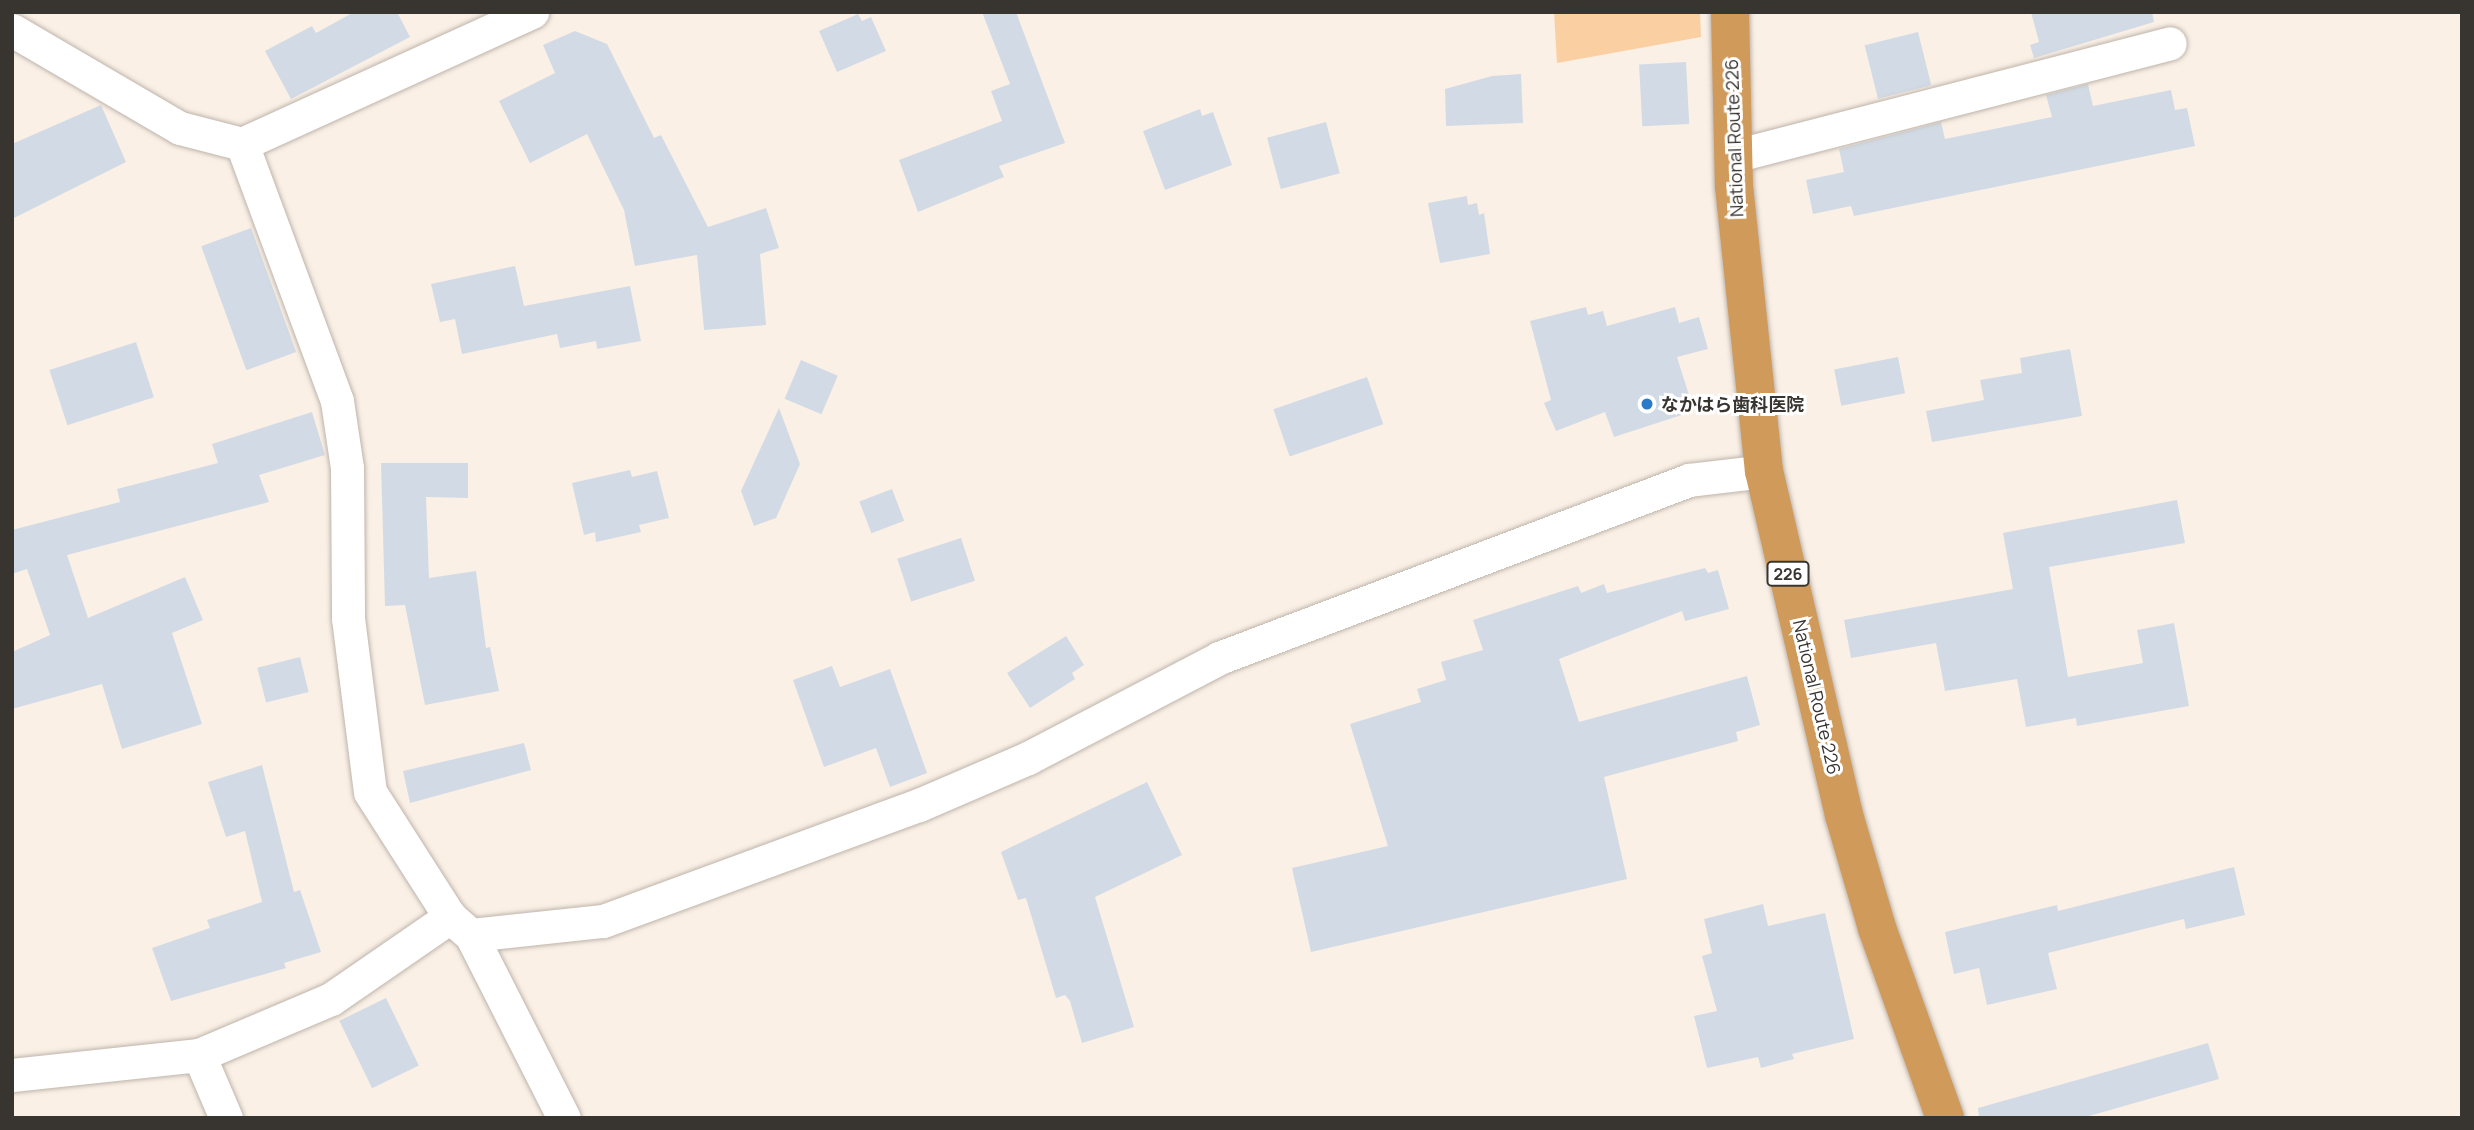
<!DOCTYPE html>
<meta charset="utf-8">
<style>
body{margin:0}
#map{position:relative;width:2474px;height:1130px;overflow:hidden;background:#faf0e6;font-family:Manrope,"Noto Sans JP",sans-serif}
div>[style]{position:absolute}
.green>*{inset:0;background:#facfa2}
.building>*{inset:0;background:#d2dbe5;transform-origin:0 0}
.roads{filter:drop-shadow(0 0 2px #beb4ab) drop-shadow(0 0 2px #beb4ab)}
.minor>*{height:33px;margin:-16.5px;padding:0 16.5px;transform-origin:16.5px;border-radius:16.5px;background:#fff}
.trunk>*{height:38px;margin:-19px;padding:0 19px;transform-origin:19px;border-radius:19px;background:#d09b5a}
.dots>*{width:19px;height:19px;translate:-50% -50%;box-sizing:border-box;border:4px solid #fff;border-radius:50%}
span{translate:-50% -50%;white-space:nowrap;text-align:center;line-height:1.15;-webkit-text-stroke:6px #fff;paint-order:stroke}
.shield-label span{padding:2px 5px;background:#fff;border:2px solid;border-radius:5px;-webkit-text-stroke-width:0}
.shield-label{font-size:16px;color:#383531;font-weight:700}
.street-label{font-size:18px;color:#383531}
.poi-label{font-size:18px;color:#383531;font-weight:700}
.left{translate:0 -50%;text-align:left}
.frame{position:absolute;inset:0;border:14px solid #383531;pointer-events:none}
</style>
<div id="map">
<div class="green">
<i style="clip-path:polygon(1554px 12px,1700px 12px,1701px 37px,1557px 63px)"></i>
</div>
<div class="building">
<i style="clip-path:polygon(354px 12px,397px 12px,410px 37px,291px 99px,265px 51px,312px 26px,316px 33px)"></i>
<i style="clip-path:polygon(982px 12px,1016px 12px,1065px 143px,999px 166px,1004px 177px,918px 212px,899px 160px,1002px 121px,991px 91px,1010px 84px)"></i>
<i style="clip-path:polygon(2031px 12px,2152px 12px,2154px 22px,2034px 58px,2030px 45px,2039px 42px)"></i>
<i style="clip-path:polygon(858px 14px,862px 21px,871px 17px,886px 51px,837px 72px,819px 31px)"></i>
<i style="clip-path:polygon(575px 31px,607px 44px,654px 138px,661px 135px,708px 227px,766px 208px,779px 248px,760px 254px,766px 325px,704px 330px,697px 255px,635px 266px,624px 210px,587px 134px,530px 163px,499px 101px,555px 73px,543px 45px)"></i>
<i style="left:1918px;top:32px;width:55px;height:55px;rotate:76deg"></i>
<i style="left:1686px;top:62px;width:62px;height:47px;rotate:87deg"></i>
<i style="clip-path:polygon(1521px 74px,1523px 123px,1446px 126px,1445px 89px,1492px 76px)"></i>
<i style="clip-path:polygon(2088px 84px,2093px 106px,2171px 90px,2175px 110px,2187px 108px,2195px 146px,1854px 216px,1851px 206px,1813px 214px,1806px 180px,1844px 172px,1839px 149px,1941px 122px,1945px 139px,2052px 117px,2046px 95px)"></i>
<i style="clip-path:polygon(101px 105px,126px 162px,12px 219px,12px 144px)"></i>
<i style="clip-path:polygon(1200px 109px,1202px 116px,1213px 112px,1232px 165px,1165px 190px,1143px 131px)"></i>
<i style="left:1326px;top:122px;width:53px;height:61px;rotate:75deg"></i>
<i style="clip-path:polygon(1467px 196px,1468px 205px,1477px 203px,1479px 215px,1484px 213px,1490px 254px,1440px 263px,1428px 203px)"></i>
<i style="left:251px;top:228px;width:132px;height:53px;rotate:70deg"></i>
<i style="clip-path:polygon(515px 266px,524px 306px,630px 286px,641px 341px,597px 349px,596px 341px,560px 348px,557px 334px,462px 354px,455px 319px,440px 322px,431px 284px)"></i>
<i style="clip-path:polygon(1586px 307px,1588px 315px,1603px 311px,1607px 326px,1675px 307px,1679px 323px,1699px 317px,1708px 349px,1677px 357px,1694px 411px,1614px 437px,1605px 412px,1556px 431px,1544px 403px,1551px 400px,1530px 321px)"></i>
<i style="left:136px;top:342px;width:58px;height:91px;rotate:72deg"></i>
<i style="clip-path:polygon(2070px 349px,2082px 416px,1932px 442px,1926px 411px,1984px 400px,1980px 380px,2022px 373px,2020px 358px)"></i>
<i style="left:1898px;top:357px;width:37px;height:65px;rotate:79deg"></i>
<i style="left:801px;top:360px;width:40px;height:42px;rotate:23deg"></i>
<i style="left:1367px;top:377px;width:50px;height:99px;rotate:71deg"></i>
<i style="clip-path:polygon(779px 408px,800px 464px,776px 518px,754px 526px,741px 491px)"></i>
<i style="clip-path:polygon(312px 412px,325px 455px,259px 475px,269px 502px,67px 555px,88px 618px,185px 577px,203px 620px,172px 633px,202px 724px,122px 749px,102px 684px,12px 709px,12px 652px,50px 635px,27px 569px,12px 574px,12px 530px,120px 502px,117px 489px,218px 463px,212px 444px)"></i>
<i style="clip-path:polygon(381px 463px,468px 463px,468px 498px,426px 497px,429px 578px,476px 571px,486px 648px,490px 647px,499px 691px,425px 705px,405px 605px,385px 606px)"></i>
<i style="clip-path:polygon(630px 470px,632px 477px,657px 471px,669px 518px,639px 525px,641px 532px,596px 542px,595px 532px,584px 535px,572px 483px)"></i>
<i style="left:892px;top:489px;width:34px;height:35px;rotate:69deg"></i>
<i style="clip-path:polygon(2177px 500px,2185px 543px,2049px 567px,2068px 677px,2143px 663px,2137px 630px,2174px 623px,2189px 706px,2077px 726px,2076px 718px,2026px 727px,2017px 679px,1945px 691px,1936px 643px,1851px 658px,1844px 620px,2013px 589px,2003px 533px)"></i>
<i style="left:961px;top:538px;width:45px;height:67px;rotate:72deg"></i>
<i style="clip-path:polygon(1705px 568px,1708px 573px,1718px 570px,1729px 609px,1685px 621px,1682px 611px,1559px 659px,1579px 722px,1747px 676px,1760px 725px,1736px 732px,1738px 741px,1604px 777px,1627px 879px,1311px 952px,1292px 868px,1388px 846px,1350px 724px,1421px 702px,1417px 689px,1446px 680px,1441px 662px,1483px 650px,1473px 620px,1578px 586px,1581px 593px,1604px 584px,1607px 593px)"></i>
<i style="clip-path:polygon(1066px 636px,1084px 665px,1072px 673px,1075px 679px,1030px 708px,1007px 673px)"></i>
<i style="left:300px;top:657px;width:36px;height:44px;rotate:76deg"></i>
<i style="clip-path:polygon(832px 666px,840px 687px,890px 669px,927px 773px,890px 787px,876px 748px,824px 767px,793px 680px)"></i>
<i style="clip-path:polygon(524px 743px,531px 770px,410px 803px,403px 771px)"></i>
<i style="clip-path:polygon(262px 765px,294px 892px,300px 890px,321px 952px,284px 963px,286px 968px,171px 1001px,152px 948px,210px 928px,207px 920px,262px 902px,245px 831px,226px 837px,208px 782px)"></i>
<i style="clip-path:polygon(1147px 782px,1182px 855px,1095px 897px,1134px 1027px,1082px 1043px,1070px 1001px,1065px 995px,1056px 998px,1026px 898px,1018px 900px,1001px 852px)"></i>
<i style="clip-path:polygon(2234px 867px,2245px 915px,2186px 929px,2184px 919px,2048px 953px,2057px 989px,1987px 1005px,1979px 968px,1954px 974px,1945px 932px,2057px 905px,2058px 911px)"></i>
<i style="clip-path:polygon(1763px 904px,1768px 926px,1825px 913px,1854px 1039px,1792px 1054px,1794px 1059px,1761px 1068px,1758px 1057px,1707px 1068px,1694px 1016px,1717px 1011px,1702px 956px,1712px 953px,1704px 919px)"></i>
<i style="left:386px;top:998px;width:75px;height:52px;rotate:64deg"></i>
<i style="clip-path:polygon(2208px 1043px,2219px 1079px,2082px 1118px,1979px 1118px,1978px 1108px)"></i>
</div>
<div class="roads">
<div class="minor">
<i style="left:12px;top:30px;width:194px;rotate:30.3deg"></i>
<i style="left:180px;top:128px;width:64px;rotate:14.5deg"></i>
<i style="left:242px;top:144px;width:274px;rotate:69.7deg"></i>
<i style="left:337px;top:401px;width:68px;rotate:81.5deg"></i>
<i style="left:347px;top:468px;width:150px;rotate:89.6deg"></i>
<i style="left:348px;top:618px;width:175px;rotate:82.8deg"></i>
<i style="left:370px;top:792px;width:148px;rotate:57.4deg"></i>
<i style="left:450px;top:917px;width:28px;rotate:41deg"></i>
<i style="left:471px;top:935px;width:205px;rotate:63.1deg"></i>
<i style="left:242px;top:144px;width:319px;rotate:-24.5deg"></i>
<i style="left:1734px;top:156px;width:450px;rotate:-14.5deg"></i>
<i style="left:471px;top:935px;width:133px;rotate:-6.1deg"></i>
<i style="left:603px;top:921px;width:337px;rotate:-20.2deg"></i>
<i style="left:919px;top:805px;width:119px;rotate:-23.3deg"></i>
<i style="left:1028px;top:758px;width:216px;rotate:-27.6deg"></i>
<i style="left:1219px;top:658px;width:503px;rotate:-20.74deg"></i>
<i style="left:1689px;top:480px;width:76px;rotate:-6.8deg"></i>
<i style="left:199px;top:1055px;width:69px;rotate:66.8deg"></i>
<i style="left:12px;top:1075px;width:188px;rotate:-6.1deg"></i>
<i style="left:199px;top:1055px;width:143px;rotate:-23deg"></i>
<i style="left:331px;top:999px;width:145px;rotate:-34.6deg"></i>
</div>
<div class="trunk">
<i style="left:1730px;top:12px;width:174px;rotate:88.7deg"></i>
<i style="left:1734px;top:186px;width:287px;rotate:84deg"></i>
<i style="left:1764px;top:471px;width:353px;rotate:76.9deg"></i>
<i style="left:1844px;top:815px;width:118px;rotate:73.7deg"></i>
<i style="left:1877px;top:928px;width:202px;rotate:70.3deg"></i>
</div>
</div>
<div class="dots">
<i style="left:1647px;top:404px;background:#2a7ac9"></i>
</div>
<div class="shield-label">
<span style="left:1788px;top:574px">226</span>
</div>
<div class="street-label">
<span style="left:1734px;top:138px;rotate:-92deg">National Route 226</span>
<span style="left:1817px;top:697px;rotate:77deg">National Route 226</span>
</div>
<div class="poi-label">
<span class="left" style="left:1661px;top:404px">なかはら歯科医院</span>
</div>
<div class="frame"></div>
</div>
